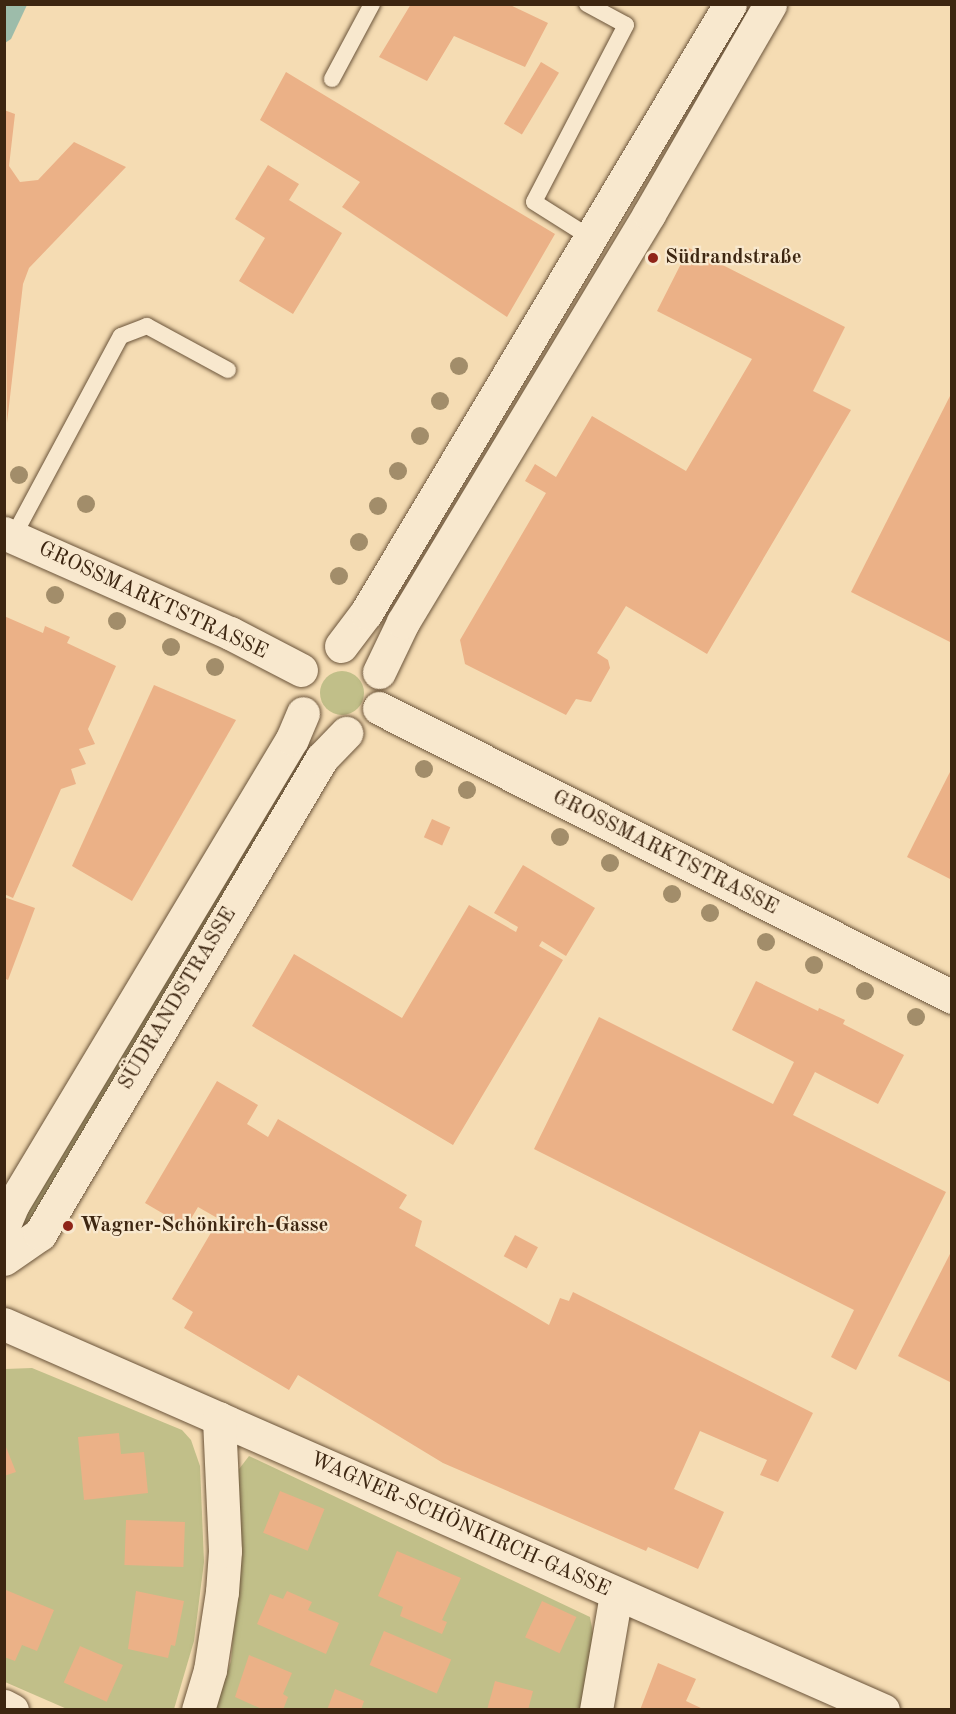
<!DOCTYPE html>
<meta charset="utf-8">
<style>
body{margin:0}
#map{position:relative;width:956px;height:1714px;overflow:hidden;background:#f5dcb3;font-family:"Old Standard TT",serif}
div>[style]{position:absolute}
.green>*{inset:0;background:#c1bf89}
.round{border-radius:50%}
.water>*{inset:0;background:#9dbcaa}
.building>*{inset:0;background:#ebb187;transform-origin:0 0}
.roads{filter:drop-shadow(0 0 2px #6b543a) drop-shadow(0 0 2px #6b543a)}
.lane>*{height:16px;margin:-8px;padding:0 8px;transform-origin:8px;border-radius:8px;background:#f8e8ce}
.street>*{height:33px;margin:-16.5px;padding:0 16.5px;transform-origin:16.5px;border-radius:16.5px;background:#f8e8ce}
.trees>*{width:18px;height:18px;margin:-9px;border-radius:50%;background:#a28d6a}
.dots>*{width:16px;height:16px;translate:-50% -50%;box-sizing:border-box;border:3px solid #f8e8ce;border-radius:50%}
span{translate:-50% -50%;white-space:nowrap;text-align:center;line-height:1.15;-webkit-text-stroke:4.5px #f8e8ce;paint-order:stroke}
.poi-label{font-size:21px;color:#3d2611;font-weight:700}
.left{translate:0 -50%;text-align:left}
.street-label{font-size:21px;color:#3d2611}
.frame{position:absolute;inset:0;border:6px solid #3d2611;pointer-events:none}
</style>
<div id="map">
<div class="green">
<i class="round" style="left:320px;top:671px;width:44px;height:44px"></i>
<i style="clip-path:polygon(299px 747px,313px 758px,31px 1230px,20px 1231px,17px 1220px)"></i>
<i style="clip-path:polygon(32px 1368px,182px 1430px,191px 1440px,200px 1466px,204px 1562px,194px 1641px,174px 1709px,67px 1709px,5px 1682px,5px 1369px)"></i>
<i style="clip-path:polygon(249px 1456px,590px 1617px,593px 1633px,581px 1709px,215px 1710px,231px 1661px,233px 1635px,240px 1529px,233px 1477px)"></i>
</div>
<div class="water">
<i style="clip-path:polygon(5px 4px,27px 5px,11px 39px,5px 43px)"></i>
</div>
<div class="building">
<i style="clip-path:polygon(411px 4px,508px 4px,548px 23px,525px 67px,454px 36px,427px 81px,379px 57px)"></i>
<i style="left:541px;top:62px;width:21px;height:72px;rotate:31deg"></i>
<i style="clip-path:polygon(286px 72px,555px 234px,507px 317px,342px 207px,360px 182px,260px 120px)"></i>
<i style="clip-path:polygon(4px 110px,15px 114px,9px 166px,20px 182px,38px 180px,74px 142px,126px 167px,29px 268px,23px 284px,7px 423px)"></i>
<i style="clip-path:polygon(268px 165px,299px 184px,289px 200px,342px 233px,293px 314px,239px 281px,265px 238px,235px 219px)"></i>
<i style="clip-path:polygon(689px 248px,845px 327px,813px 391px,851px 410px,707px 654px,626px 606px,597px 653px,608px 660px,610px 668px,591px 702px,576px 699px,566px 715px,465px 664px,460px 640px,546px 493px,525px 481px,535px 464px,556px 477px,592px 416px,686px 471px,752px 359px,657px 311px)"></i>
<i style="clip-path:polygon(952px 392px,952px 643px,851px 592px)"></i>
<i style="clip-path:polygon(4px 616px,43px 633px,45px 626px,70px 637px,67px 643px,116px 666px,88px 729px,95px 744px,79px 749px,86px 764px,71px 769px,76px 784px,61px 789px,13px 898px,4px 894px)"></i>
<i style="clip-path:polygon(154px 685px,236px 720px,132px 901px,72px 866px)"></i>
<i style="clip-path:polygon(952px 768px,952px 880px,907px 857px)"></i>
<i style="left:432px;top:819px;width:20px;height:20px;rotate:24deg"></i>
<i style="clip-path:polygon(523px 865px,595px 908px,566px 956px,542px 941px,539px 946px,563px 960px,453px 1145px,252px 1026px,294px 954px,402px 1018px,469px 905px,516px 932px,518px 927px,494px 913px)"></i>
<i style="clip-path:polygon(4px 897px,35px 908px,8px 980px,4px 978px)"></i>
<i style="clip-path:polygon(756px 981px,818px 1011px,819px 1008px,845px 1020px,843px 1024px,904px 1055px,878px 1104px,815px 1072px,793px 1115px,946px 1192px,856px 1370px,831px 1357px,854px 1310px,534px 1149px,599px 1017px,773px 1104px,794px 1062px,732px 1030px)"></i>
<i style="clip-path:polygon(217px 1081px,258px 1105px,247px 1124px,268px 1137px,278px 1119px,407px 1195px,399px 1208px,422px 1221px,415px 1246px,549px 1325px,560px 1298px,569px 1301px,573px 1292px,813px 1413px,778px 1482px,760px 1475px,767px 1460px,700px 1431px,674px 1489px,724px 1512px,698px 1569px,648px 1547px,646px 1551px,443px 1463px,298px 1375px,289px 1390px,184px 1328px,193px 1312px,172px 1299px,219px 1219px,198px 1207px,186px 1227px,145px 1203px)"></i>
<i style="left:515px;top:1235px;width:26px;height:24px;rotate:28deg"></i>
<i style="clip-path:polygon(952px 1250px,952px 1383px,898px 1356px)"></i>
<i style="clip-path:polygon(119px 1433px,121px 1454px,144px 1452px,148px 1493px,84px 1500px,78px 1437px)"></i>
<i style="clip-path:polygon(4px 1442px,16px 1472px,4px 1476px)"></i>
<i style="left:280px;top:1491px;width:48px;height:45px;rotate:22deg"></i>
<i style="left:126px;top:1520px;width:59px;height:45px;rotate:2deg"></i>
<i style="clip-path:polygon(397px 1551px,461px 1578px,442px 1620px,447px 1622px,442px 1634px,400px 1616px,403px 1607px,378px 1596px)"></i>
<i style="clip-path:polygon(6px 1590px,54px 1610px,37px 1651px,22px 1645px,15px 1661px,4px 1657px)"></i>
<i style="clip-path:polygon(136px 1591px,184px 1601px,175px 1646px,171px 1645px,168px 1658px,128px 1649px)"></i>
<i style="clip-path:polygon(287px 1591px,312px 1602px,308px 1610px,339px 1623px,326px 1654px,257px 1624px,270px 1594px,283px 1599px)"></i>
<i style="left:542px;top:1601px;width:38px;height:40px;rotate:25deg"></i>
<i style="left:384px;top:1631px;width:73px;height:37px;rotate:23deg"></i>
<i style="left:80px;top:1646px;width:47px;height:40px;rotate:24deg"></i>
<i style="clip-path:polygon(249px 1655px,292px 1673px,283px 1694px,288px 1697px,283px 1710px,264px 1710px,235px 1697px)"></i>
<i style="clip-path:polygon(658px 1663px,696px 1679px,686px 1701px,705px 1710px,640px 1710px)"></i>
<i style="clip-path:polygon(495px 1681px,533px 1691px,528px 1710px,487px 1710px)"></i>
<i style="clip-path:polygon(335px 1689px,364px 1701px,361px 1710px,327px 1710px)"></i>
</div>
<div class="roads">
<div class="lane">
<i style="left:587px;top:4px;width:44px;rotate:28.3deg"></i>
<i style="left:626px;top:25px;width:199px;rotate:117.5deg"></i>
<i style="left:534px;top:202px;width:67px;rotate:32.3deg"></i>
<i style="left:332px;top:79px;width:85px;rotate:-61.9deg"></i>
<i style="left:13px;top:537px;width:228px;rotate:-61.8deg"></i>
<i style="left:121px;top:336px;width:28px;rotate:-21deg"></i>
<i style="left:147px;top:326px;width:92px;rotate:28.5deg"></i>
</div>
<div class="street">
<i style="left:4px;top:533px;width:247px;rotate:23.9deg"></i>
<i style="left:230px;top:633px;width:80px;rotate:27.5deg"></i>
<i style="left:341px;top:646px;width:41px;rotate:-52.9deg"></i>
<i style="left:366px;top:613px;width:709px;rotate:-59.13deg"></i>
<i style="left:379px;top:672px;width:55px;rotate:-64.4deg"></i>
<i style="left:403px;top:622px;width:476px;rotate:-58.9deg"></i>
<i style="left:649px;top:214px;width:242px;rotate:-60deg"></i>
<i style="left:379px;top:708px;width:642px;rotate:26.76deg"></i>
<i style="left:4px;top:1225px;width:23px;rotate:-67deg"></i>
<i style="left:13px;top:1204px;width:542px;rotate:-59.04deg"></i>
<i style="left:292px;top:739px;width:28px;rotate:-67deg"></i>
<i style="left:4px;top:1259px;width:44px;rotate:-34.8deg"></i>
<i style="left:40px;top:1234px;width:553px;rotate:-59.36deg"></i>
<i style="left:322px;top:758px;width:35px;rotate:-46deg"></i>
<i style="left:4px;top:1324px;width:960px;rotate:23.71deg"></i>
<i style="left:4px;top:1706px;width:9px;rotate:27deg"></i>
<i style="left:198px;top:1710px;width:42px;rotate:-73.3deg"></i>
<i style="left:210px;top:1670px;width:79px;rotate:-81.3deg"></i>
<i style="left:222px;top:1592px;width:41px;rotate:-85.8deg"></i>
<i style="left:225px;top:1551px;width:133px;rotate:-92.6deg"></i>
<i style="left:596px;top:1710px;width:118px;rotate:-80.2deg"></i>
</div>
</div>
<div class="trees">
<i style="left:459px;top:366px"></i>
<i style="left:440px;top:401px"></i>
<i style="left:420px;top:436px"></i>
<i style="left:398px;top:471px"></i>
<i style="left:19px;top:475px"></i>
<i style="left:86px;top:504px"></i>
<i style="left:378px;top:506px"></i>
<i style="left:359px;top:542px"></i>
<i style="left:339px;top:576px"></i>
<i style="left:55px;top:595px"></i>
<i style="left:117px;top:621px"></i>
<i style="left:171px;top:647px"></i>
<i style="left:215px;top:667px"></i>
<i style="left:424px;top:769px"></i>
<i style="left:467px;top:790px"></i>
<i style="left:560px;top:837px"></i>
<i style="left:610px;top:863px"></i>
<i style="left:672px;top:894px"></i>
<i style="left:710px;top:913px"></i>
<i style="left:766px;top:942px"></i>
<i style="left:814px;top:965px"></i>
<i style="left:865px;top:991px"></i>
<i style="left:916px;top:1017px"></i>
</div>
<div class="dots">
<i style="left:653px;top:258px;background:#8f2418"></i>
<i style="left:68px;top:1226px;background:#8f2418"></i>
</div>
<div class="poi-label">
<span class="left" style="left:665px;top:258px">Südrandstraße</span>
<span class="left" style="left:80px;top:1226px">Wagner-Schönkirch-Gasse</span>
</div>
<div class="street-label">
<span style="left:153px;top:601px;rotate:25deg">GROSSMARKTSTRASSE</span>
<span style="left:665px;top:853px;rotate:27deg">GROSSMARKTSTRASSE</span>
<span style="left:178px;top:999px;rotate:-59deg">SÜDRANDSTRASSE</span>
<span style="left:460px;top:1525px;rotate:24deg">WAGNER-SCHÖNKIRCH-GASSE</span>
</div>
<div class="frame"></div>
</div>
